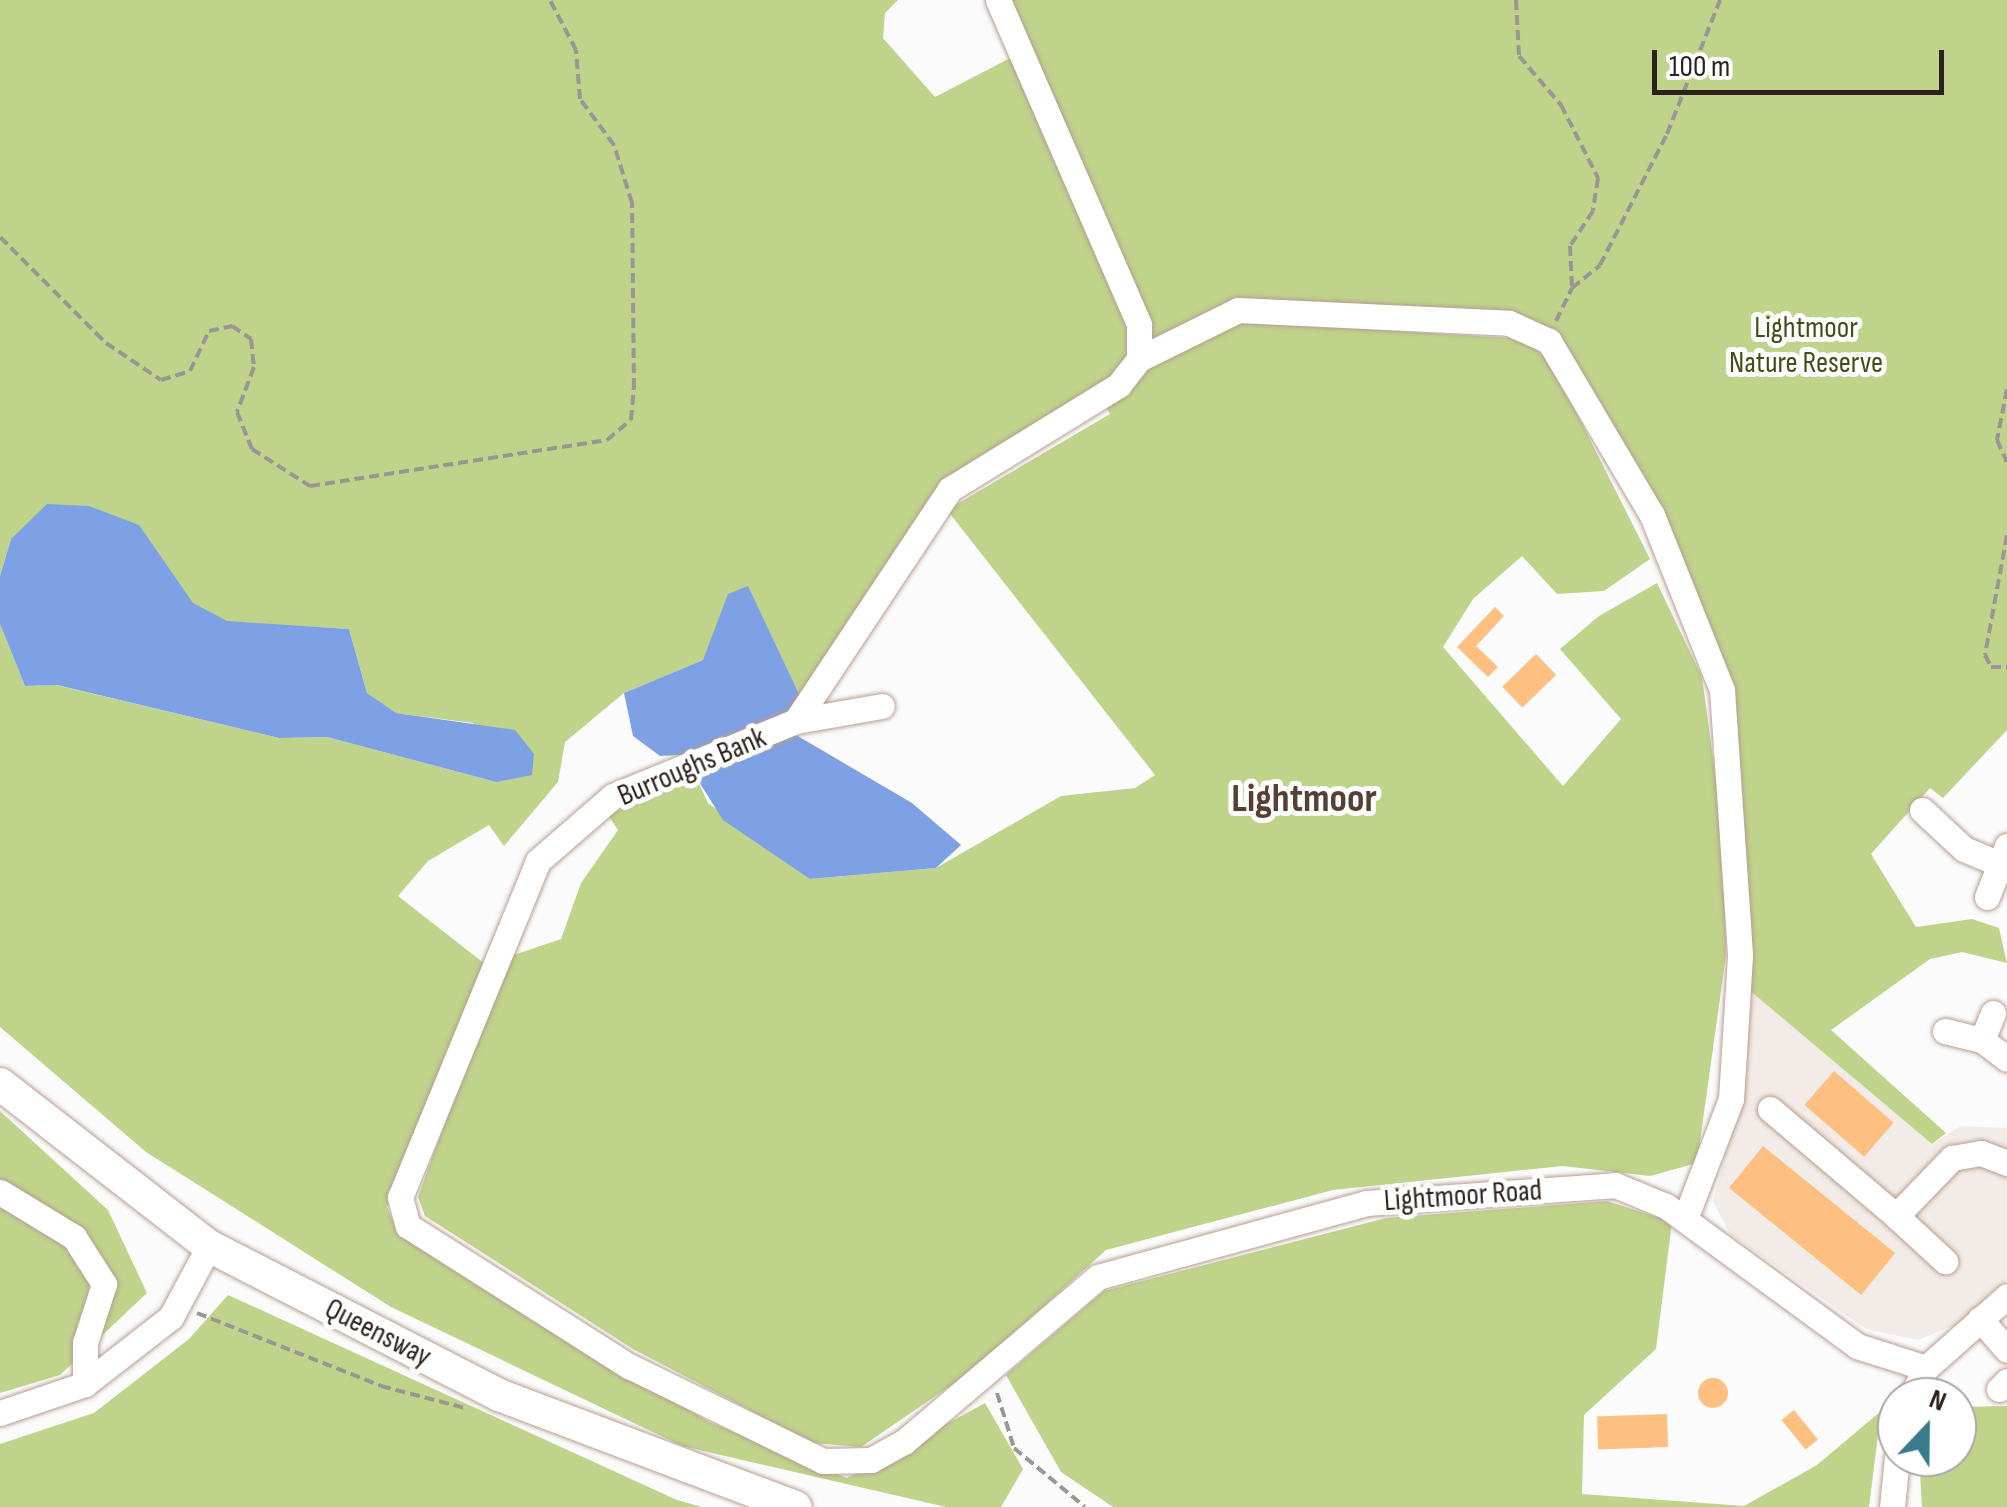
<!DOCTYPE html>
<style>
body{margin:0}
#map{position:relative;width:2007px;height:1507px;overflow:hidden;background:#fbfbfb;font-family:"Sofia Sans Condensed",sans-serif}
div>[style]{position:absolute}
.built>*{inset:0;background:#f2ebe7}
.green>*{inset:0;background:#bfd38b}
.water>*{inset:0;background:#7ea0e4}
.building>*{inset:0;background:#fdc080;transform-origin:0 0}
.round{border-radius:50%}
.path>*{height:4px;margin-top:-2px;transform-origin:0;background:repeating-linear-gradient(90deg,#9a9693 0 10px,transparent 0 15px)}
.roads{filter:drop-shadow(0 0 2px #b89d90) drop-shadow(0 0 2px #b89d90)}
.minor>*{height:25px;margin:-12.5px;padding:0 12.5px;transform-origin:12.5px;border-radius:12.5px;background:#fff}
.major>*{height:32px;margin:-16px;padding:0 16px;transform-origin:16px;border-radius:16px;background:#fff}
span{translate:-50% -50%;white-space:nowrap;text-align:center;line-height:1.15;-webkit-text-stroke:10px #fff;paint-order:stroke}
.park-label{font-size:30px;color:#414e14}
.street-label{font-size:30px;color:#2c221d}
.district-label{font-size:40px;color:#573f34;font-weight:700}
.north{position:absolute;left:1877px;top:1377px;width:100px;height:100px;box-sizing:border-box;background:#fff;border:2px solid #aba7a5;border-radius:50%;rotate:22deg;font-size:28px;font-weight:700;line-height:40px;text-align:center;color:#2c221d}
.north::after{content:'';display:block;margin:auto;width:35px;height:45px;background:#397a8d;clip-path:polygon(50% 0,100% 100%,50% 72%,0 100%)}
.scale{position:absolute;left:1652px;top:50px;width:292px;height:45px;box-sizing:border-box;border:5px solid #2c221d;border-top:0;padding-left:12px;font-size:30px;line-height:35px;white-space:nowrap;color:#2c221d;-webkit-text-stroke:8px #fff;paint-order:stroke}
</style>
<div id="map">
<div class="built">
<i style="clip-path:polygon(1742px 984px,1932px 1144px,1961px 1126px,2007px 1128px,2007px 1279px,1958px 1324px,1918px 1340px,1866px 1329px,1730px 1234px,1713px 1201px,1741px 1100px)"></i>
</div>
<div class="green">
<i style="clip-path:polygon(0 0,898px 0,885px 13px,883px 38px,935px 97px,1016px 55px,1031px 91px,1043px 71px,1011px 0,2007px 0,2007px 730px,1943px 798px,1930px 788px,1871px 854px,1916px 927px,1972px 919px,1999px 928px,2007px 963px,1962px 952px,1930px 959px,1831px 1030px,1946px 1133px,1932px 1144px,1742px 984px,1736px 721px,1564px 342px,1504px 312px,1334px 327px,1526px 339px,1553px 366px,1650px 559px,1604px 591px,1557px 594px,1522px 556px,1473px 599px,1443px 647px,1563px 786px,1621px 719px,1560px 649px,1599px 616px,1657px 583px,1702px 677px,1724px 840px,1726px 955px,1697px 1163px,1650px 1176px,1563px 1166px,1333px 1190px,1106px 1250px,972px 1371px,861px 1447px,813px 1443px,633px 1349px,425px 1216px,418px 1197px,505px 958px,561px 939px,581px 883px,618px 830px,608px 815px,696px 777px,708px 803px,811px 879px,936px 868px,1061px 796px,1135px 788px,1155px 775px,947px 510px,1110px 414px,1096px 389px,948px 477px,801px 698px,748px 587px,703px 660px,624px 693px,565px 742px,558px 782px,504px 846px,489px 825px,428px 861px,398px 896px,485px 964px,387px 1207px,399px 1235px,709px 1422px,847px 1478px,985px 1403px,1023px 1469px,1001px 1507px,946px 1507px,682px 1446px,391px 1307px,146px 1152px,0 1027px,0 624px,25px 686px,56px 685px,279px 738px,327px 737px,496px 782px,473px 723px,395px 713px,367px 693px,349px 629px,227px 622px,193px 604px,165px 566px,11px 539px,0 576px)"></i>
<i style="clip-path:polygon(0 1111px,108px 1210px,147px 1293px,60px 1375px,0 1393px)"></i>
<i style="clip-path:polygon(1607px 1201px,1672px 1222px,1656px 1349px,1584px 1415px,1582px 1494px,1744px 1506px,1817px 1465px,1881px 1411px,1869px 1507px,1113px 1507px,1061px 1472px,1006px 1375px,1104px 1291px,1386px 1218px)"></i>
<i style="clip-path:polygon(228px 1295px,677px 1500px,702px 1507px,0 1507px,0 1444px,94px 1413px,189px 1339px)"></i>
<i style="clip-path:polygon(2007px 1406px,2007px 1507px,1922px 1507px,1919px 1457px,1957px 1457px,1957px 1407px)"></i>
</div>
<div class="water">
<i style="clip-path:polygon(47px 504px,89px 506px,139px 525px,193px 603px,227px 621px,349px 629px,367px 693px,396px 713px,515px 730px,534px 754px,532px 775px,496px 782px,327px 737px,279px 738px,57px 685px,25px 686px,0 624px,0 576px,11px 539px)"></i>
<i style="clip-path:polygon(748px 586px,801px 698px,790px 714px,697px 754px,660px 756px,633px 736px,624px 693px,703px 660px,728px 594px)"></i>
<i style="clip-path:polygon(796px 735px,912px 803px,961px 845px,936px 868px,810px 879px,723px 820px,696px 777px)"></i>
</div>
<div class="building">
<i style="clip-path:polygon(1495px 607px,1504px 616px,1476px 646px,1498px 667px,1488px 677px,1457px 647px)"></i>
<i style="left:1536px;top:654px;width:29px;height:47px;rotate:46deg"></i>
<i style="left:1834px;top:1071px;width:79px;height:45px;rotate:41deg"></i>
<i style="left:1763px;top:1146px;width:170px;height:54px;rotate:39deg"></i>
<i class="round" style="left:1698px;top:1378px;width:30px;height:30px"></i>
<i style="left:1794px;top:1410px;width:38px;height:16px;rotate:51deg"></i>
<i style="left:1667px;top:1414px;width:33px;height:70px;rotate:88deg"></i>
</div>
<div class="path">
<i style="left:1516px;top:0;width:56px;rotate:86.9deg"></i>
<i style="left:1519px;top:56px;width:65px;rotate:49.4deg"></i>
<i style="left:1561px;top:105px;width:82px;rotate:63.1deg"></i>
<i style="left:1598px;top:178px;width:33px;rotate:99deg"></i>
<i style="left:1593px;top:211px;width:42px;rotate:123.3deg"></i>
<i style="left:1570px;top:246px;width:42px;rotate:87.3deg"></i>
<i style="left:0;top:237px;width:150px;rotate:45deg"></i>
<i style="left:106px;top:343px;width:66px;rotate:33.9deg"></i>
<i style="left:161px;top:380px;width:30px;rotate:-17deg"></i>
<i style="left:190px;top:371px;width:44px;rotate:-64.6deg"></i>
<i style="left:209px;top:331px;width:24px;rotate:-12deg"></i>
<i style="left:232px;top:326px;width:23px;rotate:34deg"></i>
<i style="left:251px;top:339px;width:28px;rotate:84deg"></i>
<i style="left:254px;top:367px;width:48px;rotate:110.7deg"></i>
<i style="left:237px;top:412px;width:40px;rotate:68deg"></i>
<i style="left:252px;top:449px;width:69px;rotate:32.5deg"></i>
<i style="left:310px;top:486px;width:301px;rotate:-8.8deg"></i>
<i style="left:607px;top:440px;width:31px;rotate:-40deg"></i>
<i style="left:631px;top:420px;width:32px;rotate:-85deg"></i>
<i style="left:634px;top:388px;width:185px;rotate:-90.6deg"></i>
<i style="left:632px;top:203px;width:61px;rotate:-107.2deg"></i>
<i style="left:614px;top:145px;width:57px;rotate:-126.5deg"></i>
<i style="left:580px;top:99px;width:49px;rotate:-94.7deg"></i>
<i style="left:576px;top:50px;width:56px;rotate:-117.5deg"></i>
<i style="left:1556px;top:321px;width:37px;rotate:-64deg"></i>
<i style="left:1572px;top:288px;width:36px;rotate:-39deg"></i>
<i style="left:1600px;top:265px;width:147px;rotate:-62.9deg"></i>
<i style="left:1667px;top:134px;width:144px;rotate:-68.4deg"></i>
<i style="left:2007px;top:389px;width:52px;rotate:101.1deg"></i>
<i style="left:1997px;top:440px;width:24px;rotate:66deg"></i>
<i style="left:2007px;top:535px;width:122px;rotate:100.4deg"></i>
<i style="left:1985px;top:655px;width:13px;rotate:63deg"></i>
<i style="left:1991px;top:667px;width:16px"></i>
<i style="left:197px;top:1313px;width:198px;rotate:21.6deg"></i>
<i style="left:381px;top:1386px;width:87px;rotate:14.7deg"></i>
<i style="left:997px;top:1393px;width:58px;rotate:72.8deg"></i>
<i style="left:1014px;top:1448px;width:92px;rotate:39.7deg"></i>
</div>
<div class="roads">
<div class="minor">
<i style="left:998px;top:0;width:354px;rotate:66.5deg"></i>
<i style="left:1139px;top:325px;width:34px;rotate:90deg"></i>
<i style="left:1139px;top:359px;width:33px;rotate:128deg"></i>
<i style="left:1119px;top:385px;width:198px;rotate:148.4deg"></i>
<i style="left:950px;top:489px;width:278px;rotate:123.6deg"></i>
<i style="left:796px;top:721px;width:198px;rotate:157.7deg"></i>
<i style="left:613px;top:796px;width:99px;rotate:139.1deg"></i>
<i style="left:538px;top:861px;width:363px;rotate:112.3deg"></i>
<i style="left:400px;top:1197px;width:30px;rotate:75deg"></i>
<i style="left:408px;top:1226px;width:262px;rotate:32.4deg"></i>
<i style="left:629px;top:1366px;width:216px;rotate:26.1deg"></i>
<i style="left:823px;top:1461px;width:48px;rotate:-1.2deg"></i>
<i style="left:871px;top:1460px;width:38px;rotate:-29deg"></i>
<i style="left:904px;top:1442px;width:255px;rotate:-40.4deg"></i>
<i style="left:1098px;top:1277px;width:278px;rotate:-15.4deg"></i>
<i style="left:1366px;top:1203px;width:250px;rotate:-4.1deg"></i>
<i style="left:1615px;top:1185px;width:55px;rotate:22.4deg"></i>
<i style="left:1666px;top:1206px;width:237px;rotate:36.2deg"></i>
<i style="left:1857px;top:1346px;width:72px;rotate:17.7deg"></i>
<i style="left:1139px;top:359px;width:110px;rotate:-26.3deg"></i>
<i style="left:1238px;top:310px;width:271px;rotate:2.7deg"></i>
<i style="left:1509px;top:323px;width:44px;rotate:24.2deg"></i>
<i style="left:1549px;top:341px;width:202px;rotate:59.4deg"></i>
<i style="left:1652px;top:515px;width:188px;rotate:68.2deg"></i>
<i style="left:1722px;top:690px;width:267px;rotate:86.1deg"></i>
<i style="left:1740px;top:956px;width:143px;rotate:93.6deg"></i>
<i style="left:1731px;top:1099px;width:129px;rotate:111deg"></i>
<i style="left:796px;top:721px;width:87px;rotate:-9.9deg"></i>
<i style="left:1922px;top:810px;width:57px;rotate:42.9deg"></i>
<i style="left:1964px;top:849px;width:36px;rotate:23deg"></i>
<i style="left:1987px;top:897px;width:55px;rotate:-68.6deg"></i>
<i style="left:1993px;top:1013px;width:29px;rotate:112deg"></i>
<i style="left:1982px;top:1040px;width:31px;rotate:37deg"></i>
<i style="left:1945px;top:1031px;width:38px;rotate:14deg"></i>
<i style="left:1770px;top:1109px;width:165px;rotate:40.3deg"></i>
<i style="left:1896px;top:1216px;width:81px;rotate:-46deg"></i>
<i style="left:1952px;top:1158px;width:29px;rotate:-10deg"></i>
<i style="left:1981px;top:1153px;width:28px;rotate:21deg"></i>
<i style="left:0;top:1192px;width:87px;rotate:31.3deg"></i>
<i style="left:74px;top:1237px;width:56px;rotate:57.4deg"></i>
<i style="left:104px;top:1284px;width:62px;rotate:107.9deg"></i>
<i style="left:85px;top:1343px;width:41px;rotate:90deg"></i>
<i style="left:1896px;top:1216px;width:67px;rotate:42.6deg"></i>
<i style="left:1980px;top:1319px;width:41px;rotate:48.9deg"></i>
<i style="left:1999px;top:1389px;width:11px;rotate:-45deg"></i>
<i style="left:1911px;top:1397px;width:33px;rotate:-63deg"></i>
<i style="left:1926px;top:1368px;width:108px;rotate:-41.6deg"></i>
<i style="left:0;top:1413px;width:90px;rotate:-18.8deg"></i>
<i style="left:85px;top:1384px;width:109px;rotate:-37.9deg"></i>
<i style="left:171px;top:1317px;width:81px;rotate:-61.8deg"></i>
<i style="left:1892px;top:1507px;width:50px;rotate:-84.3deg"></i>
</div>
<div class="major">
<i style="left:0;top:1084px;width:264px;rotate:37.8deg"></i>
<i style="left:209px;top:1246px;width:326px;rotate:27.2deg"></i>
<i style="left:499px;top:1395px;width:317px;rotate:20.7deg"></i>
</div>
</div>
<div class="park-label">
<span style="left:1806px;top:345px">Lightmoor<br>Nature Reserve</span>
</div>
<div class="street-label">
<span style="left:692px;top:767px;rotate:-23deg">Burroughs Bank</span>
<span style="left:1463px;top:1196px;rotate:-4deg">Lightmoor Road</span>
<span style="left:378px;top:1333px;rotate:27deg">Queensway</span>
</div>
<div class="district-label">
<span style="left:1304px;top:799px">Lightmoor</span>
</div>
<div class="north">N</div>
<div class="scale">100 m</div>
</div>
